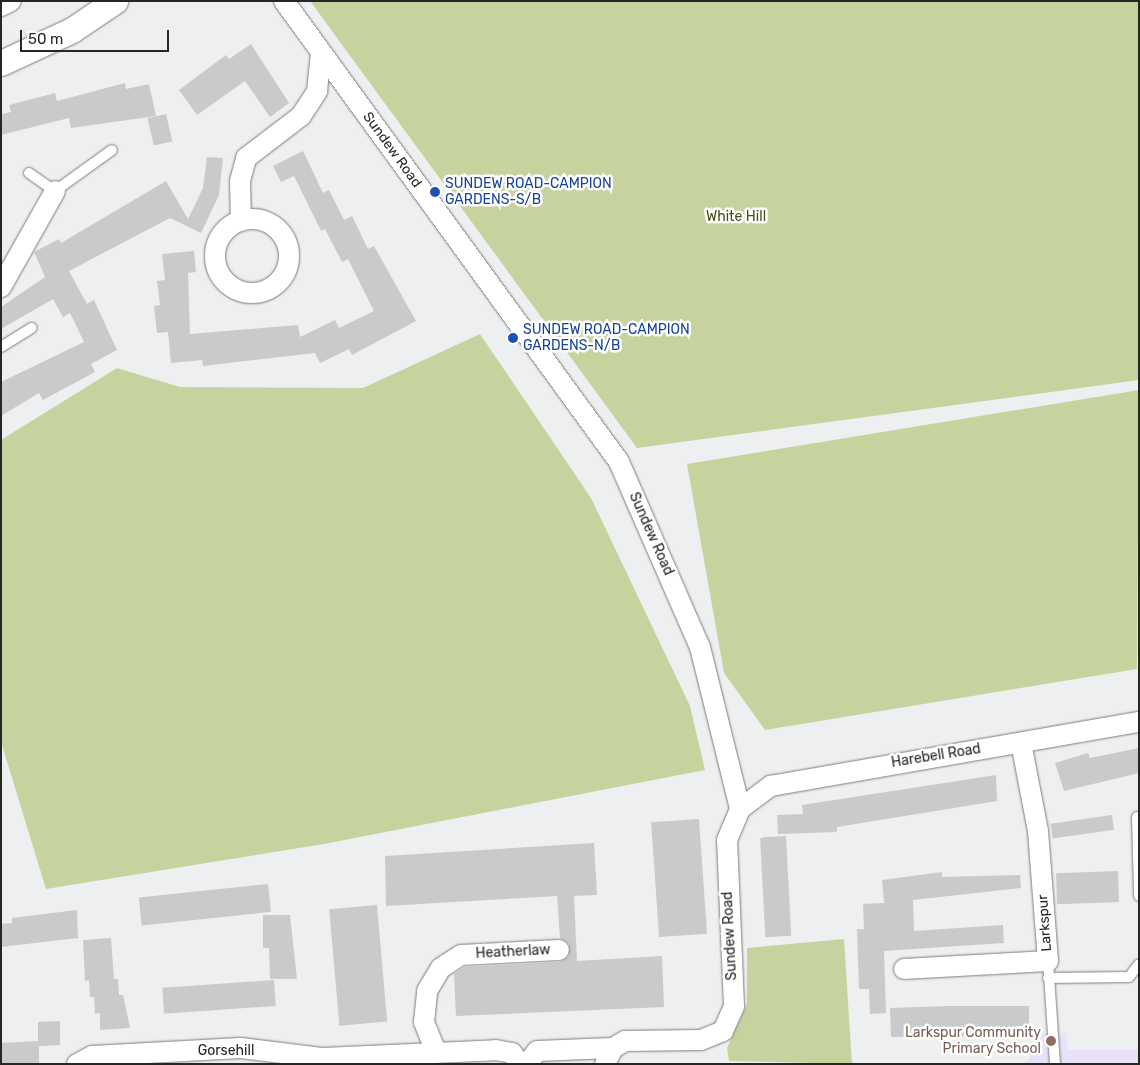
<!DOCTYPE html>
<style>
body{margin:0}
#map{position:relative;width:1140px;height:1065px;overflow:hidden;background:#eeeff1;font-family:Rubik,sans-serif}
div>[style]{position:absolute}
.education>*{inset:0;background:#e9e1f7}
.green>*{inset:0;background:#c7d39f}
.building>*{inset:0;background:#c8cacb;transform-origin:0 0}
.roads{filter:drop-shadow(0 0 1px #7b7c7d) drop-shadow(0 0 1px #7b7c7d)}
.service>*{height:10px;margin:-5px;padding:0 5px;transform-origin:5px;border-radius:5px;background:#fff}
.minor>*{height:20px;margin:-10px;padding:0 10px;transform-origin:10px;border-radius:10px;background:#fff}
.minor>.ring{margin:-10px;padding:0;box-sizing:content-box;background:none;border:20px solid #fff;border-radius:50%}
.tertiary>*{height:25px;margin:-12.5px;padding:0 12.5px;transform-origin:12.5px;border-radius:12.5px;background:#fff}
.dots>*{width:14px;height:14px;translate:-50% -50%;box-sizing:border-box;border:2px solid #fff;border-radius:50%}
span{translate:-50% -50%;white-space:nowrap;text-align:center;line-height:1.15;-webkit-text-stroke:5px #fff;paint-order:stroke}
.street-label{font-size:14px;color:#252626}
.transit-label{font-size:14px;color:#164399}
.left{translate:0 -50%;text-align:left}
.park-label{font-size:14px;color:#454f19}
.education-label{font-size:14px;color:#785e54}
.right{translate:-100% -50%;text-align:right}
.frame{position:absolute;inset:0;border:2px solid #252626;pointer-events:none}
.scale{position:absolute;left:20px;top:30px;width:149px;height:22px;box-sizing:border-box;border:2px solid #252626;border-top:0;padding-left:6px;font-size:15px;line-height:18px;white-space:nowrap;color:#252626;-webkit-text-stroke:4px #fff;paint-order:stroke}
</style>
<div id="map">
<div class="education">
<i style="clip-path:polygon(1038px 1033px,1066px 1033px,1067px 1050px,1139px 1050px,1139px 1064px,1012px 1064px,1028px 1062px)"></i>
</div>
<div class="green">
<i style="clip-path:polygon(310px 1px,1139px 1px,1139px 380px,637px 448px)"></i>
<i style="clip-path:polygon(480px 334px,591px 498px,690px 706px,705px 770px,324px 844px,46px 889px,1px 742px,1px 440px,117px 368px,180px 387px,363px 388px)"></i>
<i style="clip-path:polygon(1139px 390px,1137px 669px,765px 730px,724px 673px,687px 464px)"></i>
<i style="clip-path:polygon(844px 939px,852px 1064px,729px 1061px,727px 1048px,747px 1004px,747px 948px)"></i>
</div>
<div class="building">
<i style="clip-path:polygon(251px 44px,289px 103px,270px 117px,245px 81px,197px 115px,179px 90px,226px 55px,229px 59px)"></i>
<i style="clip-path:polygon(125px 83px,126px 89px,149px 84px,156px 116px,71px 128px,69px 118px,1px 135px,1px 114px,11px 112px,9px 105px,55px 93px,57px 101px)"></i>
<i style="left:166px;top:114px;width:28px;height:19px;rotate:77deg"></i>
<i style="clip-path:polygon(303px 151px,323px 193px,329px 190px,344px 220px,352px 216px,368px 249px,374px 246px,416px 321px,352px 355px,349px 349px,320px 363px,315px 353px,203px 366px,202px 360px,171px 363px,168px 332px,157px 333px,154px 306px,160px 305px,157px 281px,165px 280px,162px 254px,194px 251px,196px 272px,188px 273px,190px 334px,298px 325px,300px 337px,335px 320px,339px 328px,374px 311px,348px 259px,342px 262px,325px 229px,321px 231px,294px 176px,281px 182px,273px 166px)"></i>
<i style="clip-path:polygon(207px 157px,223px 158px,219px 195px,201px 233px,170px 218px,69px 271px,87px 304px,94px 300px,117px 350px,91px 364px,95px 372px,43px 400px,39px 393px,1px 416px,1px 382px,84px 342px,70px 313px,63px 317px,53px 299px,1px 329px,1px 307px,45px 277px,34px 252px,59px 239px,61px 243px,166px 181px,188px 219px,203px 188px)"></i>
<i style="clip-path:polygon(1139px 748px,1139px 773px,1064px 791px,1055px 763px,1088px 753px,1090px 758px)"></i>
<i style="clip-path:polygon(996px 775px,997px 801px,837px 827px,837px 832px,778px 834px,777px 815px,803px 814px,802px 805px)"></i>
<i style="left:1112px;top:815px;width:15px;height:62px;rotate:82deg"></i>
<i style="left:699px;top:819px;width:115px;height:48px;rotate:86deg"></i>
<i style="left:786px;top:836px;width:100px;height:26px;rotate:87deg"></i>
<i style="clip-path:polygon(594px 843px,597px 895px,574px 896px,577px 961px,662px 956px,664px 1007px,456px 1016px,454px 974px,465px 967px,560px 962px,569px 956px,569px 944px,560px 938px,557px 896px,386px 906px,385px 856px)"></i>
<i style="left:1118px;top:871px;width:31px;height:62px;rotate:88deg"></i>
<i style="clip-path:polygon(942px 872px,942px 877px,1020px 875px,1021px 888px,913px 900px,914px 931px,1003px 925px,1004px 943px,884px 951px,886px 1013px,870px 1014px,869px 989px,859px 989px,857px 929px,864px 929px,863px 904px,884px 903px,882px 880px)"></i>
<i style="left:268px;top:884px;width:28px;height:130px;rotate:84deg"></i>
<i style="left:377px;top:905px;width:117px;height:48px;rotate:85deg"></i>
<i style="clip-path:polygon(77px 910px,78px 938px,1px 947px,1px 924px,12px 923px,12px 918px)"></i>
<i style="clip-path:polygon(263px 915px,290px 915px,297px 979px,270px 979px,269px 948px,263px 948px)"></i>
<i style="clip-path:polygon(111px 938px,114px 979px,118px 979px,119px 995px,123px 995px,130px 1028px,100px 1030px,100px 1013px,95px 1014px,94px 997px,90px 997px,89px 980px,85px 981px,83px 940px)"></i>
<i style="left:274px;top:980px;width:26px;height:112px;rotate:86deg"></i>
<i style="clip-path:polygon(948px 1006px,1029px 1006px,1029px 1026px,1008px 1027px,1008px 1036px,891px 1037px,890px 1008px)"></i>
<i style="clip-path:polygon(60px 1021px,60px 1045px,39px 1046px,39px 1064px,1px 1064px,1px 1043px,38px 1041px,38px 1022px)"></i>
</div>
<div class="roads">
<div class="service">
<i style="left:29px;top:173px;width:32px;rotate:35deg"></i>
<i style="left:55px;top:191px;width:70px;rotate:-35.7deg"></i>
<i style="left:1px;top:347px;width:36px;rotate:-32deg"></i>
<i style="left:1137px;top:817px;width:79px;rotate:88.5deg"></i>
<i style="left:1048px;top:961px;width:103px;rotate:86.1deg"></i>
<i style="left:1048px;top:978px;width:81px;rotate:-0.7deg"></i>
<i style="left:1129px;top:977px;width:16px;rotate:-52deg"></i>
</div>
<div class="minor">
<i style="left:284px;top:1px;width:570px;rotate:53.99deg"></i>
<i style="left:619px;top:462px;width:202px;rotate:66.4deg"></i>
<i style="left:700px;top:647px;width:167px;rotate:76.1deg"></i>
<i style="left:1px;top:6px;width:11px;rotate:-27deg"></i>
<i class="ring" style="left:215px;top:219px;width:54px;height:54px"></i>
<i style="left:241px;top:221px;width:40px;rotate:-91.4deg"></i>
<i style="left:240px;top:181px;width:24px;rotate:-75deg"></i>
<i style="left:246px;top:158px;width:69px;rotate:-37.4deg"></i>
<i style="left:301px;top:116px;width:30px;rotate:-57deg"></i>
<i style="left:317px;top:91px;width:38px;rotate:-84deg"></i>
<i style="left:1px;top:287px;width:110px;rotate:-60.6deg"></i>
<i style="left:904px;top:969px;width:144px;rotate:-3.2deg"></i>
<i style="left:1048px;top:961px;width:130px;rotate:-94.4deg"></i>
<i style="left:1038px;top:831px;width:90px;rotate:-100.9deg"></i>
<i style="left:436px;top:1052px;width:32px;rotate:-112deg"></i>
<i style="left:424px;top:1022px;width:31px;rotate:-84deg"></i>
<i style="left:427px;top:991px;width:27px;rotate:-59deg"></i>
<i style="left:441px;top:968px;width:24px;rotate:-33deg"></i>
<i style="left:461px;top:955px;width:98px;rotate:-2.9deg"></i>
<i style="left:77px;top:1064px;width:17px;rotate:-28deg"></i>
<i style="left:92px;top:1056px;width:149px;rotate:-3.1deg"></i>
<i style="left:241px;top:1048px;width:83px;rotate:7deg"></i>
<i style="left:323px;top:1058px;width:173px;rotate:-2.6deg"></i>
<i style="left:496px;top:1050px;width:16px;rotate:11deg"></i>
<i style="left:512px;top:1053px;width:14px;rotate:54deg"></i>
<i style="left:527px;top:1064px;width:16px;rotate:-52deg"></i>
<i style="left:537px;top:1051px;width:76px;rotate:-2.3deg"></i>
<i style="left:605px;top:1064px;width:18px;rotate:-63deg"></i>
<i style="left:613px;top:1048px;width:14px;rotate:-30deg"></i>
<i style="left:625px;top:1041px;width:76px;rotate:-0.8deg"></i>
<i style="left:701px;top:1040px;width:24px;rotate:-22deg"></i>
<i style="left:723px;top:1031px;width:27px;rotate:-66deg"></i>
<i style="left:734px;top:1006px;width:166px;rotate:-92.4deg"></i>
<i style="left:727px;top:840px;width:34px;rotate:-67deg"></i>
<i style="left:740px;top:809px;width:39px;rotate:-37deg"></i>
<i style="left:771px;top:786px;width:374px;rotate:-9.9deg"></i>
</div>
<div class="tertiary">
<i style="left:1px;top:63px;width:78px;rotate:-24.9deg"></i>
<i style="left:72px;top:30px;width:52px;rotate:-34deg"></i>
</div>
</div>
<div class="dots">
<i style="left:435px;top:192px;background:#1a4fb4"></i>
<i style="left:513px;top:338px;background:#1a4fb4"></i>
<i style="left:1051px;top:1041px;background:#8d6e63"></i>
</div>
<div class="street-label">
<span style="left:392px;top:150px;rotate:54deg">Sundew Road</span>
<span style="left:651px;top:534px;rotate:66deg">Sundew Road</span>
<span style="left:936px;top:756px;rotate:-9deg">Harebell Road</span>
<span style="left:1045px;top:923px;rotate:-94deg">Larkspur</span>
<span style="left:730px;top:936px;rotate:-93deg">Sundew Road</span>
<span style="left:513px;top:952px;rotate:-3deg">Heatherlaw</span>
<span style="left:226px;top:1051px">Gorsehill</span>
</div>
<div class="transit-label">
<span class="left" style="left:445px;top:192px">SUNDEW ROAD-CAMPION<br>GARDENS-S/B</span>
<span class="left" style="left:523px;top:338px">SUNDEW ROAD-CAMPION<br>GARDENS-N/B</span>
</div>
<div class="park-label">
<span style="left:736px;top:217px">White Hill</span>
</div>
<div class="education-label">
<span class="right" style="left:1041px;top:1041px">Larkspur Community<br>Primary School</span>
</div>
<div class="frame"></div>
<div class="scale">50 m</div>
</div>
